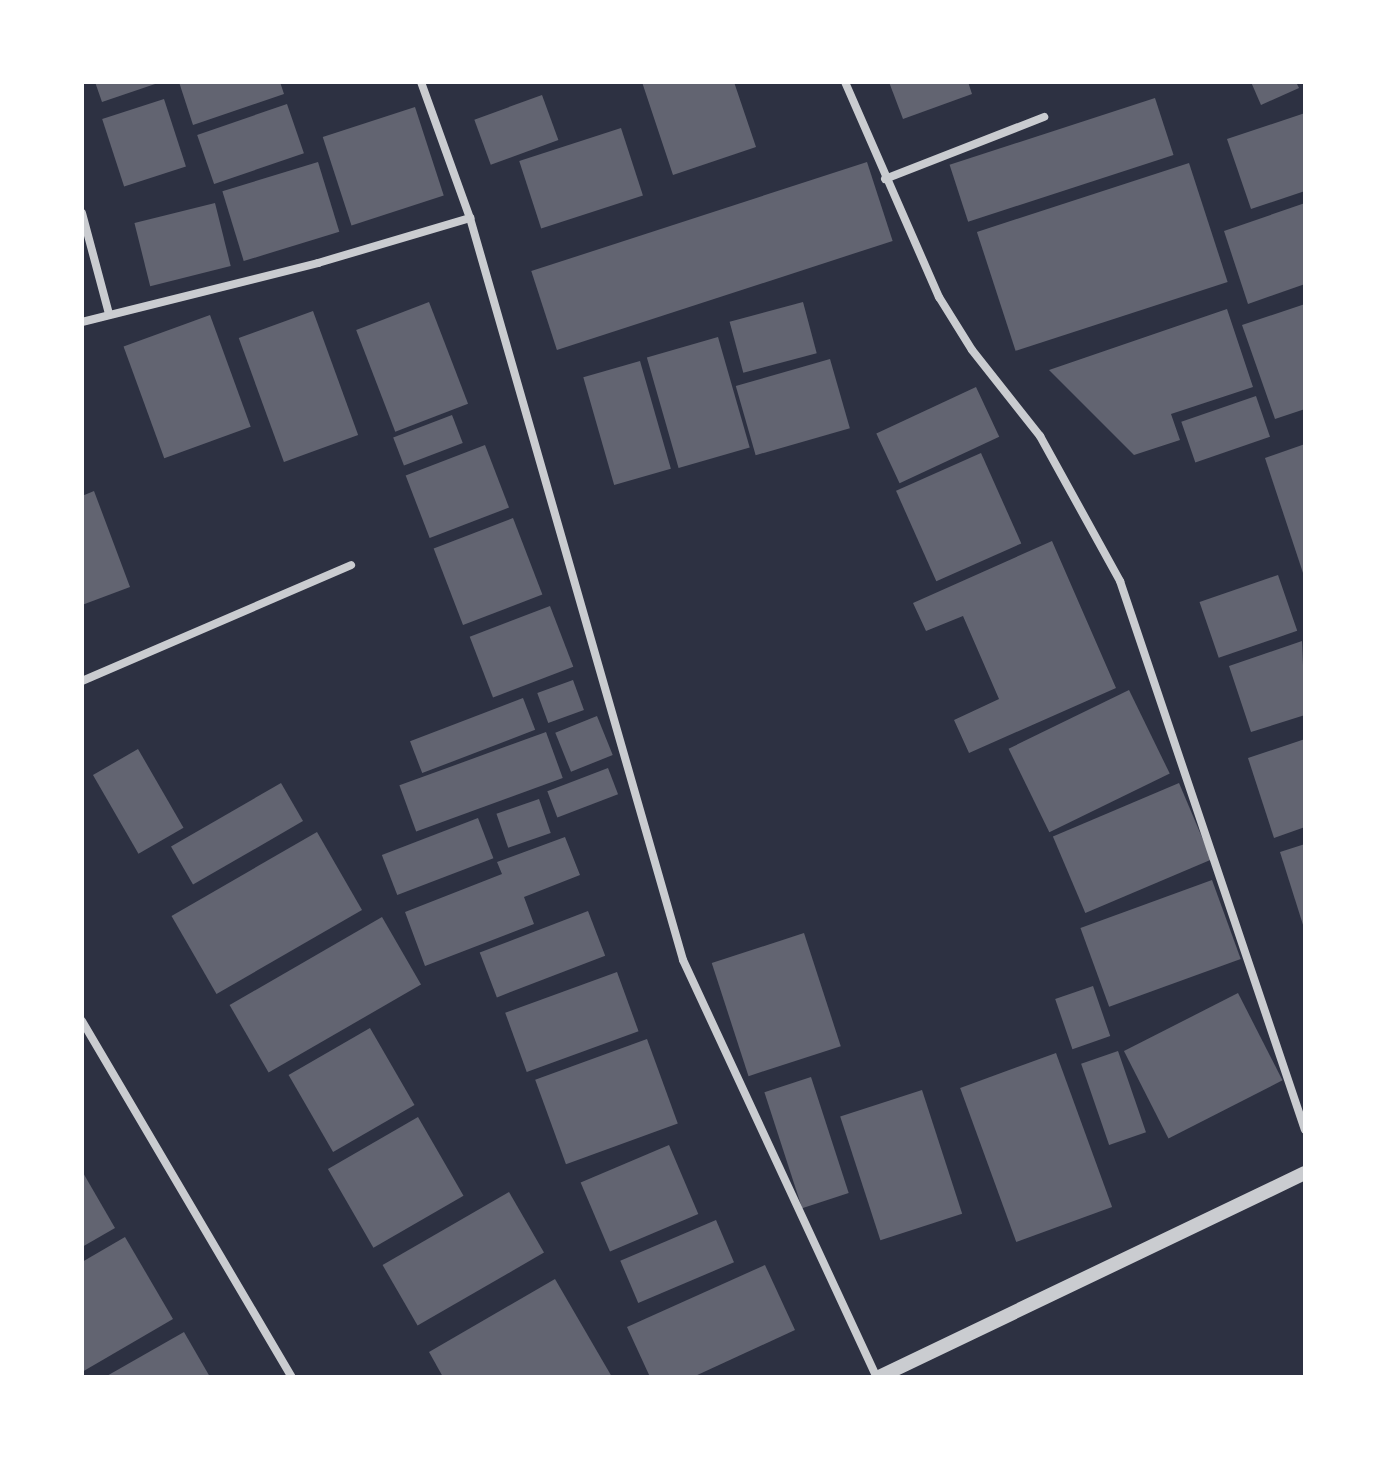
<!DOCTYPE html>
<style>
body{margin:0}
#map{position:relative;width:1387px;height:1459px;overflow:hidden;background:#2d3142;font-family:Spectral,serif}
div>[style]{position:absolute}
.building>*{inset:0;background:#626471;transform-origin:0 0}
.minor>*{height:8px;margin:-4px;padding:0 4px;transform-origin:4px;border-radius:4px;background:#caccd0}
.tertiary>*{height:14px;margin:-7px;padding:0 7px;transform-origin:7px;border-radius:7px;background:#caccd0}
span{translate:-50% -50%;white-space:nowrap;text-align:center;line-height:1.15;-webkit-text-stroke:6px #fff;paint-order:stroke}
.frame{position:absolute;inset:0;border:84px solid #fff;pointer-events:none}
</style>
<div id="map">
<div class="building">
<i style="clip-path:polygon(95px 82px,158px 82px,158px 83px,102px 102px)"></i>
<i style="clip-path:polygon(179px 82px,280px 82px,284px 94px,193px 125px)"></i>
<i style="clip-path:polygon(642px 82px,734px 82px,756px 147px,673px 175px)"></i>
<i style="clip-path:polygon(889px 82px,968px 82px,972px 94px,903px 119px)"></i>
<i style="clip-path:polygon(1251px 82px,1296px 82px,1299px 88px,1261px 105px)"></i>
<i style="left:542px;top:95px;width:48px;height:72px;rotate:70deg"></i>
<i style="left:1155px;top:98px;width:60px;height:216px;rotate:72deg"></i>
<i style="left:164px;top:99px;width:71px;height:65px;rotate:72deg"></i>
<i style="left:287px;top:104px;width:52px;height:95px;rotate:71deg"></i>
<i style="left:415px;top:107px;width:93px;height:97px;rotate:72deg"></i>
<i style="clip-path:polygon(1305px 113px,1305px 191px,1251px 209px,1227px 139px)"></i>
<i style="left:621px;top:128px;width:71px;height:107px;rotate:72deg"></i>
<i style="left:318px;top:162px;width:73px;height:100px;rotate:73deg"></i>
<i style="left:867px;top:162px;width:83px;height:353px;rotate:72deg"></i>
<i style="left:1189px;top:163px;width:125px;height:223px;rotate:72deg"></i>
<i style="left:215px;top:203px;width:65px;height:83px;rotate:76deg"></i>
<i style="clip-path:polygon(1305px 203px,1305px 284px,1248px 304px,1224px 231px)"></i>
<i style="left:429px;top:302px;width:109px;height:78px;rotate:69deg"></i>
<i style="left:803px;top:302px;width:53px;height:76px;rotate:75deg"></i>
<i style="clip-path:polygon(1305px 304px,1305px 409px,1275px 419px,1242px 325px)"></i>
<i style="clip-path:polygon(1227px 309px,1253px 387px,1171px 414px,1180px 440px,1134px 455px,1049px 370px)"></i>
<i style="left:313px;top:311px;width:132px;height:79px;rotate:70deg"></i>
<i style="left:210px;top:315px;width:119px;height:92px;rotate:70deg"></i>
<i style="left:718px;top:337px;width:115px;height:74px;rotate:74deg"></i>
<i style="left:830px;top:359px;width:72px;height:98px;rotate:74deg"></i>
<i style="left:640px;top:361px;width:112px;height:59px;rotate:74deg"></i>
<i style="left:976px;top:387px;width:55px;height:110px;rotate:65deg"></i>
<i style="left:1256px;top:396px;width:43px;height:79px;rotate:71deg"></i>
<i style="left:452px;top:415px;width:30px;height:63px;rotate:69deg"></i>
<i style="clip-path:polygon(1305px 444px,1305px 576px,1304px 576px,1265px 458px)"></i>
<i style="left:485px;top:445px;width:67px;height:85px;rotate:69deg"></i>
<i style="left:981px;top:453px;width:99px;height:93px;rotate:66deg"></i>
<i style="clip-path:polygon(94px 491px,130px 587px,82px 605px,82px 496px)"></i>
<i style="left:513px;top:518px;width:82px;height:85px;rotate:69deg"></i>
<i style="clip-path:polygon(1052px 541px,1116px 688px,969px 753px,954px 720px,999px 699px,963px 616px,926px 631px,913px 603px)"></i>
<i style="left:1278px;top:575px;width:59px;height:83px;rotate:71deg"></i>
<i style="left:550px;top:606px;width:65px;height:86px;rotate:69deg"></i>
<i style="clip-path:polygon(1302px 641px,1305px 715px,1251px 732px,1229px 666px)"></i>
<i style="left:573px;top:680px;width:32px;height:38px;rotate:70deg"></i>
<i style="left:1129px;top:690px;width:93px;height:134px;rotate:64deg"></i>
<i style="left:523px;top:698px;width:34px;height:121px;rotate:69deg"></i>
<i style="left:597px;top:716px;width:42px;height:45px;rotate:68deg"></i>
<i style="left:546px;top:732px;width:49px;height:156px;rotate:70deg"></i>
<i style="clip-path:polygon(1305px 739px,1305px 827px,1274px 838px,1248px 758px)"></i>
<i style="left:138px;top:749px;width:91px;height:52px;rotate:60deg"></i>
<i style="left:608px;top:768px;width:28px;height:65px;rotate:69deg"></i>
<i style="left:281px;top:783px;width:44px;height:127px;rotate:60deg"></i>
<i style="left:1179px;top:783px;width:83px;height:137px;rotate:67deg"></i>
<i style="left:539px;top:799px;width:36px;height:45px;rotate:71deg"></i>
<i style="left:478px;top:818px;width:43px;height:103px;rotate:69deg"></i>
<i style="left:317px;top:832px;width:90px;height:168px;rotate:60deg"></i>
<i style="clip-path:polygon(565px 837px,580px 875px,524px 897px,534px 924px,425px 966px,405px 912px,502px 874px,497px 862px)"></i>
<i style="clip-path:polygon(1305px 844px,1305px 928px,1304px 928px,1280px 852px)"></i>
<i style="left:1212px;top:880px;width:84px;height:140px;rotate:70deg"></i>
<i style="left:588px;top:911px;width:48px;height:116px;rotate:69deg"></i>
<i style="left:382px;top:917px;width:78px;height:176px;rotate:60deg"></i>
<i style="left:804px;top:933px;width:119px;height:97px;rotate:72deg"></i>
<i style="left:617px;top:972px;width:63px;height:119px;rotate:70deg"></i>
<i style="left:1093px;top:986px;width:53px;height:40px;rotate:71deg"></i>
<i style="left:1238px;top:993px;width:98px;height:128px;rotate:63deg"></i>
<i style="left:370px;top:1028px;width:89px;height:94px;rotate:60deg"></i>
<i style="left:647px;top:1039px;width:90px;height:119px;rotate:70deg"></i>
<i style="left:1118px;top:1051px;width:86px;height:39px;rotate:71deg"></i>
<i style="left:1056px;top:1053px;width:164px;height:102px;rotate:70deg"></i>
<i style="left:811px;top:1077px;width:122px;height:49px;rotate:72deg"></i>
<i style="left:922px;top:1090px;width:130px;height:86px;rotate:72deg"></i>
<i style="left:418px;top:1117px;width:91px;height:104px;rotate:60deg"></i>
<i style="left:669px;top:1145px;width:75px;height:96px;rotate:67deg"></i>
<i style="clip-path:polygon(82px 1171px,115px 1228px,82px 1247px)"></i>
<i style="left:509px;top:1192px;width:70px;height:146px;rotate:60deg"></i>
<i style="left:716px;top:1220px;width:46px;height:104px;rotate:67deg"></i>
<i style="clip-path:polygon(125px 1237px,173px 1319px,82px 1372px,82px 1262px)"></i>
<i style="clip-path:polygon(765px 1265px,795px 1330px,693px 1377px,650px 1377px,627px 1327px)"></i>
<i style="clip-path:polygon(555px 1279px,612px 1377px,443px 1377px,429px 1352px)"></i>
<i style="clip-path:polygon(184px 1332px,210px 1377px,105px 1377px)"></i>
</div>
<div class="minor">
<i style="left:421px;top:82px;width:145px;rotate:70.2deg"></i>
<i style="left:470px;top:218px;width:772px;rotate:73.98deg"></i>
<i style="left:683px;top:960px;width:460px;rotate:65.1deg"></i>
<i style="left:845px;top:82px;width:235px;rotate:66.4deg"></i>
<i style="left:939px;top:297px;width:62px;rotate:58.1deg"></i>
<i style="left:972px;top:350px;width:110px;rotate:51.7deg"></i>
<i style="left:1040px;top:436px;width:166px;rotate:61.1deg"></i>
<i style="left:1120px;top:581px;width:579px;rotate:71.38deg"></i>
<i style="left:885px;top:179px;width:171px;rotate:-21.3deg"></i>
<i style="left:82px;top:213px;width:105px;rotate:75deg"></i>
<i style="left:82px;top:322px;width:243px;rotate:-14deg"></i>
<i style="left:318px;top:263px;width:159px;rotate:-16.5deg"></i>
<i style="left:82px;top:681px;width:293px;rotate:-23.3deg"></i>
<i style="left:82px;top:1021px;width:413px;rotate:59.5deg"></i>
</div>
<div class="tertiary">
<i style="left:879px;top:1377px;width:472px;rotate:-25.6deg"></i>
</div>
<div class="frame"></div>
</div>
